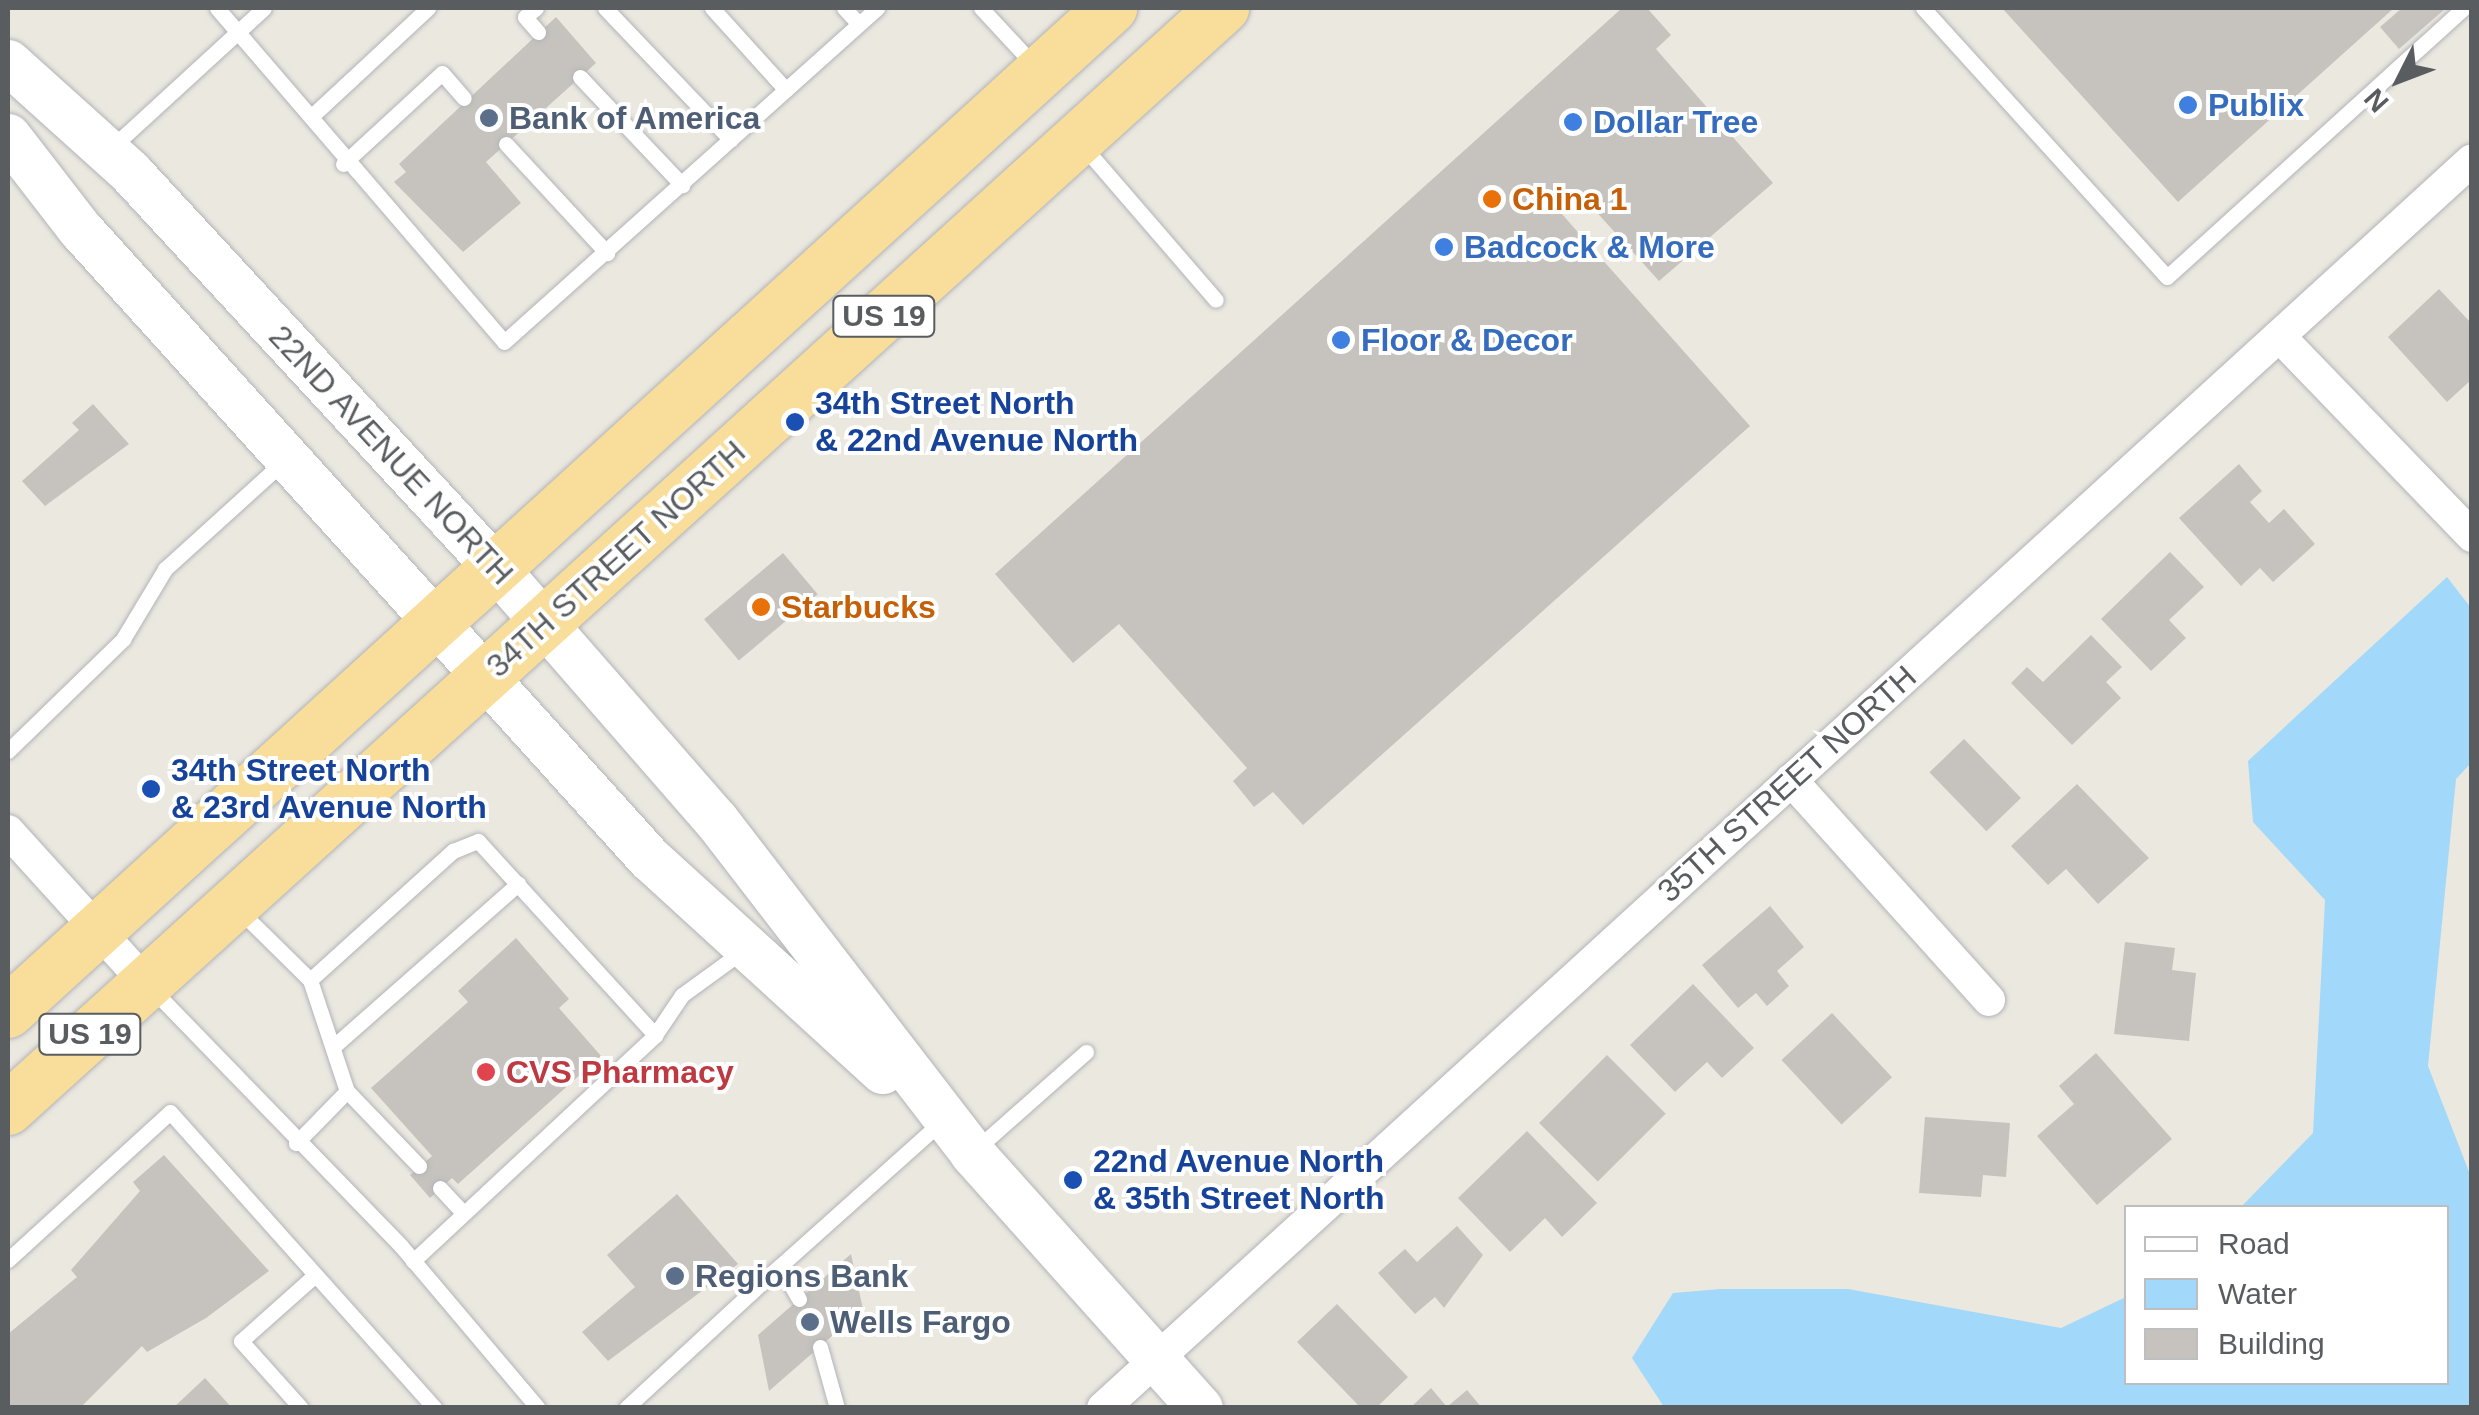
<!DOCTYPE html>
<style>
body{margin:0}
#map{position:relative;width:2479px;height:1415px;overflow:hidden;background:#ebe8e0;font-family:Arial,sans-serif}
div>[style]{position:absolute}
.water>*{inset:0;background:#a2d8f9}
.building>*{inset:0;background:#c6c3be;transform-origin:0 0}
.roads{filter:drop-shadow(0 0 2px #b1b4b7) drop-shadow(0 0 2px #b1b4b7)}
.service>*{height:15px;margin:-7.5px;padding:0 7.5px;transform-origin:7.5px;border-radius:7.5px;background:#fff}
.minor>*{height:32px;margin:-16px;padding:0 16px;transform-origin:16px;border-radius:16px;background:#fff}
.secondary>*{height:45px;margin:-22.5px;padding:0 22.5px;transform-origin:22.5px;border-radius:22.5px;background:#fff}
.trunk>*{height:52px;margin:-26px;padding:0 26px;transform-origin:26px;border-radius:26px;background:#f8de9a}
.dots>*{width:28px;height:28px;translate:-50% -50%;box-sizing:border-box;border:5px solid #fff;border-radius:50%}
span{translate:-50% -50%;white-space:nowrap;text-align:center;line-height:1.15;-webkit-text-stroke:8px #fff;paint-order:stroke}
.shield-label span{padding:2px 8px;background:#fff;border:2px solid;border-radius:8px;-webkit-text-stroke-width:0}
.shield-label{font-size:30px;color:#595d60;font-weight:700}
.shop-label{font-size:32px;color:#366cbe;font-weight:700}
.left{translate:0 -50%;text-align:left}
.service-label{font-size:32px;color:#4e5e75;font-weight:700}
.food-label{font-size:32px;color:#c56008;font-weight:700}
.transit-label{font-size:32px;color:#164399;font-weight:700}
.street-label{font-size:32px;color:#595d60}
.health-label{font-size:32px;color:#be3a42;font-weight:700}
.frame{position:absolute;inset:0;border:10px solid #595d60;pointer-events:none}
.legend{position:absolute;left:2124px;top:1205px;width:325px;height:180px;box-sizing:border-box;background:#fff;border:2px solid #bdbebf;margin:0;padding:12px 18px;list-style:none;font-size:30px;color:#595d60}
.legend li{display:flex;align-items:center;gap:20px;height:50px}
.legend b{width:50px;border:2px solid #bdbebf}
.north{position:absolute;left:2349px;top:30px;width:100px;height:100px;-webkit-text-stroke:8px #fff;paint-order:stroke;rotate:228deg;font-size:28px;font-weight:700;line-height:40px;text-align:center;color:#595d60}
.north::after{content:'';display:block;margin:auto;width:35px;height:45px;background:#595d60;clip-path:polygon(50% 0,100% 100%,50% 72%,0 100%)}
</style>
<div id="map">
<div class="water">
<i style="clip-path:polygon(2447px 577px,2471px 608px,2472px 762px,2456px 779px,2428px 1066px,2471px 1177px,2471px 1407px,1664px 1407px,1632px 1358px,1673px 1293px,1721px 1289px,1848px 1289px,2061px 1328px,2126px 1297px,2126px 1382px,2446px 1382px,2446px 1208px,2241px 1207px,2313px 1133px,2325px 900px,2253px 822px,2248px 761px)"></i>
</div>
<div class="building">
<i style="clip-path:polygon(1622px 8px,1647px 8px,1671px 35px,1656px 49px,1773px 183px,1659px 281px,1581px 195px,1561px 213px,1750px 426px,1303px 825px,1273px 792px,1254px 807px,1233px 781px,1247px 768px,1119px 624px,1073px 663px,995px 574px)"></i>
<i style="clip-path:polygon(2002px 8px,2394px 8px,2178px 202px)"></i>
<i style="clip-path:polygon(2402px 8px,2446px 8px,2399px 49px,2380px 27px)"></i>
<i style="clip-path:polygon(556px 17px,596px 63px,486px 162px,521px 203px,463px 252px,394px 182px,406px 172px,399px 164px)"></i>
<i style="clip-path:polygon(2439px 289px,2472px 324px,2472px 379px,2447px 402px,2388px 337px)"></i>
<i style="clip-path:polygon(93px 404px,129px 444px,45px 506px,22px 481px,79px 430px,72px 423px)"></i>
<i style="clip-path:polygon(2239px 464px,2262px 491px,2250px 502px,2269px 523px,2284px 509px,2315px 544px,2273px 582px,2260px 568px,2241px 586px,2179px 518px)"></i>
<i style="clip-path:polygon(2170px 552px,2204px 587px,2169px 620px,2186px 638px,2151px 671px,2101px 619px)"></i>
<i style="left:783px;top:553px;width:54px;height:103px;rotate:50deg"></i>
<i style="clip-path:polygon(2091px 635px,2122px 667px,2106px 682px,2121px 698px,2072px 745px,2011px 683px,2027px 667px,2043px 682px)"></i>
<i style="left:1964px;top:739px;width:82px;height:48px;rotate:46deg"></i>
<i style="clip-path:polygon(2077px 784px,2149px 858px,2098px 904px,2066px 869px,2048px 885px,2011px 846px)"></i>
<i style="clip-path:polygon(1770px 906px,1804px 947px,1777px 971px,1789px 986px,1767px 1006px,1756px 993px,1738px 1008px,1702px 965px)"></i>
<i style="clip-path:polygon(516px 938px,569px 999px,559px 1008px,601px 1056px,458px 1184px,452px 1178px,430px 1198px,410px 1175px,432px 1156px,371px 1088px,468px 1002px,458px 991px)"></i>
<i style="clip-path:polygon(2125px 942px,2175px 948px,2172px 970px,2196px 973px,2189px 1041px,2114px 1034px)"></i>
<i style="clip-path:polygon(1693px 984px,1754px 1048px,1722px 1078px,1707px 1062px,1675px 1092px,1630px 1045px)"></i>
<i style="left:1832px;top:1013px;width:88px;height:69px;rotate:47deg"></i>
<i style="clip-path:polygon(2096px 1053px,2172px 1139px,2097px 1205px,2037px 1136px,2074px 1104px,2059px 1086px)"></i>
<i style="left:1607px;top:1055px;width:83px;height:96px;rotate:45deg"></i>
<i style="clip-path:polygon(1925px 1117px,2010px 1123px,2006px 1177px,1983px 1175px,1981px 1197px,1919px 1193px)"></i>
<i style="clip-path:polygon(1527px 1131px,1597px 1203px,1562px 1237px,1545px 1218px,1510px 1252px,1458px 1198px)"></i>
<i style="clip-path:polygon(164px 1155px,269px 1271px,206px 1318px,147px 1352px,142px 1346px,80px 1408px,8px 1408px,8px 1334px,77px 1277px,71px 1270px,140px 1191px,133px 1182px)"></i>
<i style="clip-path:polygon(677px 1194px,738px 1264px,608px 1361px,582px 1332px,635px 1287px,607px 1255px)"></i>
<i style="clip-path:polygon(1457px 1226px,1483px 1255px,1444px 1308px,1435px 1297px,1415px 1314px,1378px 1273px,1405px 1249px,1417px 1262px)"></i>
<i style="clip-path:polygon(851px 1254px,863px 1309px,769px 1391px,758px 1335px)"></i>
<i style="clip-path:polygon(1337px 1304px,1408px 1377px,1376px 1408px,1361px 1408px,1297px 1342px)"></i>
<i style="clip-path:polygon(205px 1378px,232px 1408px,173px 1408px)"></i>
<i style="clip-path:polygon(1431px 1388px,1447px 1407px,1467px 1390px,1482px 1408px,1410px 1408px)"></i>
</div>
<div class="roads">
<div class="service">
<i style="left:217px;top:8px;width:440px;rotate:49.3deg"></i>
<i style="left:504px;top:342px;width:501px;rotate:-41.84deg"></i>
<i style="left:536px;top:8px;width:14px;rotate:141deg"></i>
<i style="left:525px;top:17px;width:20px;rotate:49deg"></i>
<i style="left:605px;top:8px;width:182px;rotate:46.3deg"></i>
<i style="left:712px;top:8px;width:110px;rotate:47.9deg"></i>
<i style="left:844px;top:8px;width:22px;rotate:47deg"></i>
<i style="left:981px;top:8px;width:78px;rotate:47.1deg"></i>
<i style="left:1923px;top:8px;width:363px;rotate:47.8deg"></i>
<i style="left:2167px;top:277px;width:401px;rotate:-42.2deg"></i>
<i style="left:580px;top:77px;width:149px;rotate:46.6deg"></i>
<i style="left:314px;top:114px;width:156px;rotate:-42.9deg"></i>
<i style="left:506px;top:144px;width:149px;rotate:47.2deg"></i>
<i style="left:1083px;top:146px;width:203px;rotate:49.2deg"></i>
<i style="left:109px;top:150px;width:210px;rotate:-42.5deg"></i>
<i style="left:343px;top:164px;width:134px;rotate:-42.6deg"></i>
<i style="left:442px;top:73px;width:33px;rotate:49deg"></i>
<i style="left:8px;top:751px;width:161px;rotate:-44.2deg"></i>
<i style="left:123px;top:639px;width:82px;rotate:-59deg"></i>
<i style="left:165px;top:569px;width:162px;rotate:-42.2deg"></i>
<i style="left:238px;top:909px;width:101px;rotate:44.6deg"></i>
<i style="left:310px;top:980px;width:117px;rotate:71.6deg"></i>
<i style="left:347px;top:1091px;width:73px;rotate:134.4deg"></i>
<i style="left:310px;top:980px;width:193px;rotate:-42.1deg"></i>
<i style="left:453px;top:851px;width:27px;rotate:-22deg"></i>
<i style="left:478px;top:841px;width:263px;rotate:47.6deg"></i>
<i style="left:152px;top:989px;width:358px;rotate:45.9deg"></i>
<i style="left:401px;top:1246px;width:212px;rotate:49.8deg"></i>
<i style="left:333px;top:1047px;width:247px;rotate:-41.4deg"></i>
<i style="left:347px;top:1091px;width:104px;rotate:46.2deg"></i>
<i style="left:973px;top:1152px;width:151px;rotate:-41.5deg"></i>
<i style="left:440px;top:1188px;width:34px;rotate:47deg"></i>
<i style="left:8px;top:1260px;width:219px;rotate:-42.4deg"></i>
<i style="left:170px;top:1112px;width:397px;rotate:48.2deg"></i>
<i style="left:413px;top:1261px;width:331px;rotate:-43deg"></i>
<i style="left:655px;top:1035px;width:48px;rotate:-56deg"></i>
<i style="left:682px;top:995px;width:77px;rotate:-36deg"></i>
<i style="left:799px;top:1299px;width:38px;rotate:-120deg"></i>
<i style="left:780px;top:1266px;width:213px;rotate:-41.8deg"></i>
<i style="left:820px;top:1347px;width:63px;rotate:74.4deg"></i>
<i style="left:301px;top:1408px;width:90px;rotate:-131.8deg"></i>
<i style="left:241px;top:1341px;width:99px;rotate:-41.7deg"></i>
<i style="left:626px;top:1408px;width:209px;rotate:-42.7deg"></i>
</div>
<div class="minor">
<i style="left:2280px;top:337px;width:277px;rotate:46deg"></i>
<i style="left:1791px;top:780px;width:296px;rotate:48deg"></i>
<i style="left:8px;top:831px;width:205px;rotate:47.8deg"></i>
<i style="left:1103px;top:1408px;width:1852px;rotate:-42.35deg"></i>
</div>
<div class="secondary">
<i style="left:8px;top:62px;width:164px;rotate:42deg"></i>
<i style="left:130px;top:172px;width:538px;rotate:47.26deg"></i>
<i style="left:495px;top:567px;width:336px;rotate:48.9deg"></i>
<i style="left:716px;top:820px;width:420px;rotate:52.4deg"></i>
<i style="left:972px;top:1153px;width:342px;rotate:48.2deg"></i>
<i style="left:8px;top:136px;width:118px;rotate:52.3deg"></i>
<i style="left:80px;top:229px;width:848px;rotate:47.87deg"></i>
<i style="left:649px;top:858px;width:316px;rotate:42.4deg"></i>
</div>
<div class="trunk">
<i style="left:8px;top:1012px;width:1492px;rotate:-42.31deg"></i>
<i style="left:8px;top:1109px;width:1640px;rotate:-42.18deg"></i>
</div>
</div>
<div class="dots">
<i style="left:2188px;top:105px;background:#3f7fe0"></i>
<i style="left:489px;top:118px;background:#5c6f8a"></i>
<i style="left:1573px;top:122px;background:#3f7fe0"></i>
<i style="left:1492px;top:199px;background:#e8710a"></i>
<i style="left:1444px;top:247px;background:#3f7fe0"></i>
<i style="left:1341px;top:340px;background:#3f7fe0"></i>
<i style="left:795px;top:422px;background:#1a4fb4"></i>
<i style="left:761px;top:607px;background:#e8710a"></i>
<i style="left:151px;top:789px;background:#1a4fb4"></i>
<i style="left:486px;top:1072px;background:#e0444e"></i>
<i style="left:1073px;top:1180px;background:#1a4fb4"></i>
<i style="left:675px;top:1276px;background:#5c6f8a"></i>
<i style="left:810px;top:1322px;background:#5c6f8a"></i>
</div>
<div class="shield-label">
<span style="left:884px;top:316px">US 19</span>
<span style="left:90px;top:1034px">US 19</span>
</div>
<div class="shop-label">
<span class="left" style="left:2208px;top:105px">Publix</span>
<span class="left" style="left:1593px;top:122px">Dollar Tree</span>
<span class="left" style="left:1464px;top:247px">Badcock &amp; More</span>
<span class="left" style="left:1361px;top:340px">Floor &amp; Decor</span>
</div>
<div class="service-label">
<span class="left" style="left:509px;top:118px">Bank of America</span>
<span class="left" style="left:695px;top:1276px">Regions Bank</span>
<span class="left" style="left:830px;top:1322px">Wells Fargo</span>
</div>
<div class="food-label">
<span class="left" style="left:1512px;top:199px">China 1</span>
<span class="left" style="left:781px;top:607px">Starbucks</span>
</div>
<div class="transit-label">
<span class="left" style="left:815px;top:422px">34th Street North<br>&amp; 22nd Avenue North</span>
<span class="left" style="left:171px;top:789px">34th Street North<br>&amp; 23rd Avenue North</span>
<span class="left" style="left:1093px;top:1180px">22nd Avenue North<br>&amp; 35th Street North</span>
</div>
<div class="street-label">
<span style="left:391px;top:455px;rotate:47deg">22ND AVENUE NORTH</span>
<span style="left:616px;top:559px;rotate:-42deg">34TH STREET NORTH</span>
<span style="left:1787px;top:784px;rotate:-42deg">35TH STREET NORTH</span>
</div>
<div class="health-label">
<span class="left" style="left:506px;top:1072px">CVS Pharmacy</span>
</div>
<div class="frame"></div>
<ul class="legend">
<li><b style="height:12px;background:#fff"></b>Road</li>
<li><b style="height:28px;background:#a2d8f9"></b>Water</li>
<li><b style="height:28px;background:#c6c3be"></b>Building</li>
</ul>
<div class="north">N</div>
</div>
